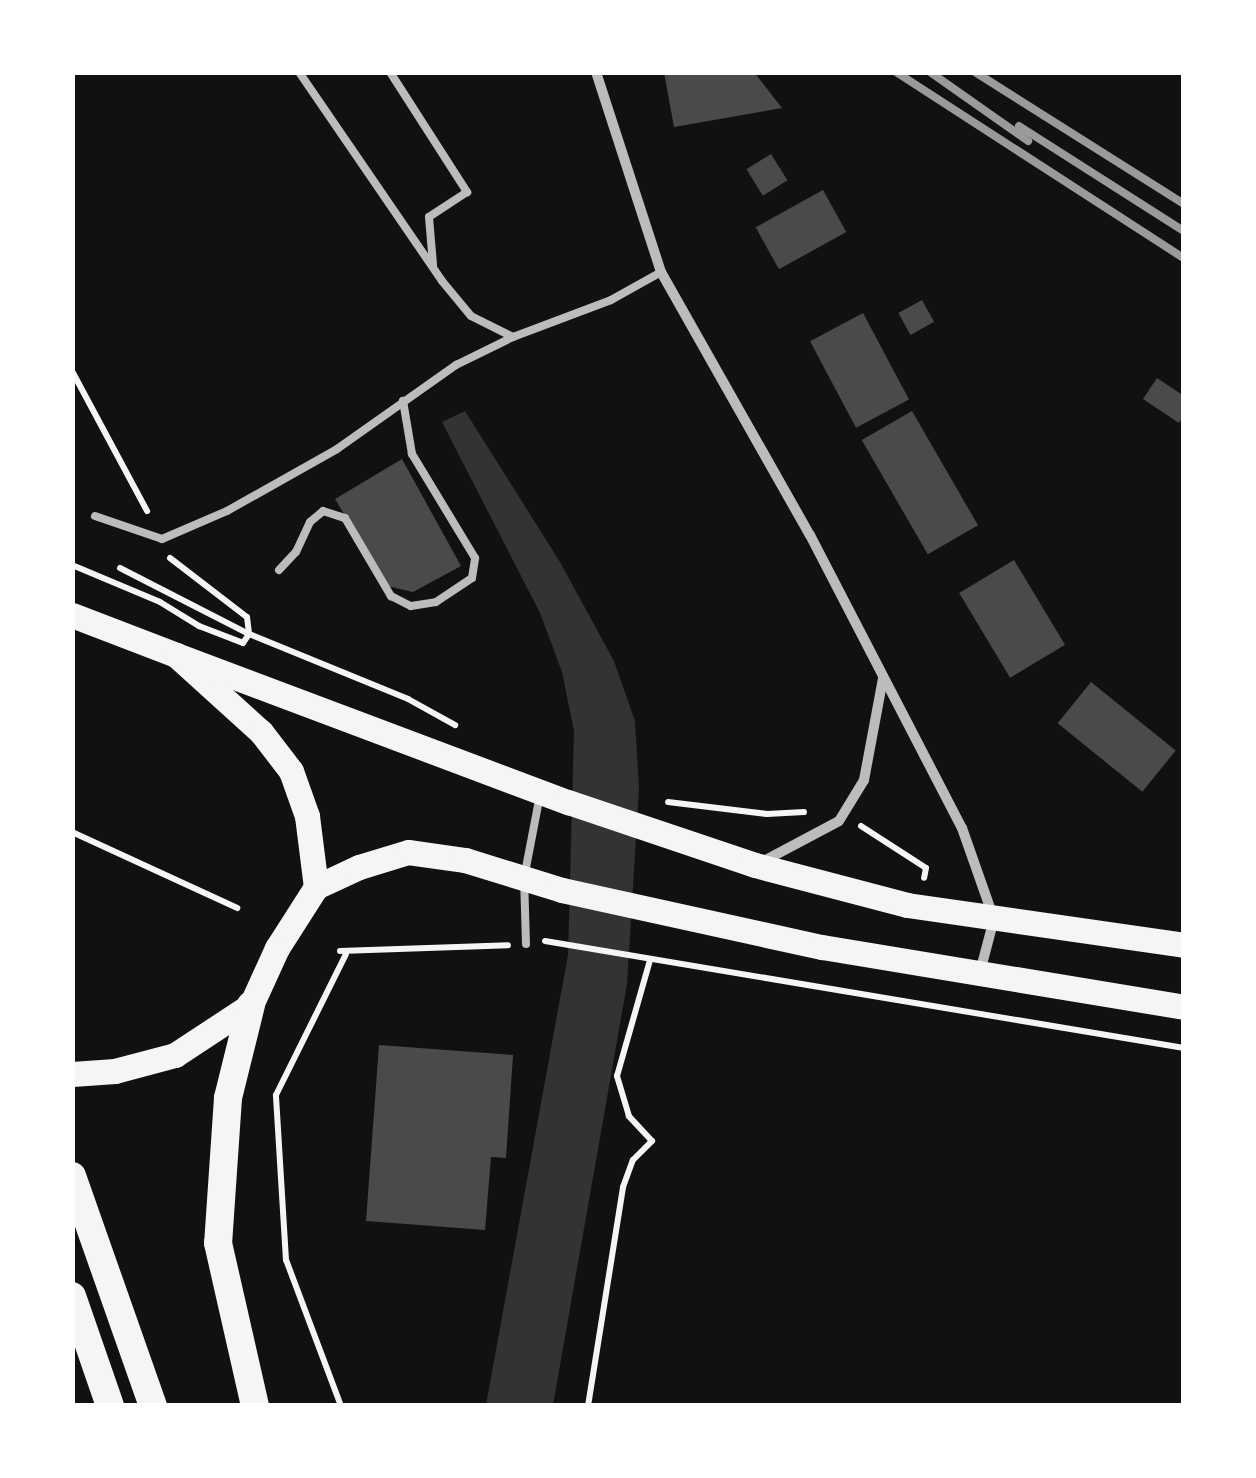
<!DOCTYPE html>
<style>
body{margin:0}
#map{position:relative;width:1256px;height:1478px;overflow:hidden;background:#111;font-family:"PT Sans",sans-serif}
div>[style]{position:absolute}
.water>*{inset:0;background:#333}
.building>*{inset:0;background:#4a4a4a;transform-origin:0 0}
.path>*{height:6px;margin:-3px;padding:0 3px;transform-origin:3px;border-radius:3px;background:#f5f5f5}
.service>*{height:8px;margin:-4px;padding:0 4px;transform-origin:4px;border-radius:4px;background:#bcbcbc}
.minor>*{height:10px;margin:-5px;padding:0 5px;transform-origin:5px;border-radius:5px;background:#bcbcbc}
.primary>*{height:25px;margin:-12.5px;padding:0 12.5px;transform-origin:12.5px;border-radius:12.5px;background:#f5f5f5}
.trunk>*{height:28px;margin:-14px;padding:0 14px;transform-origin:14px;border-radius:14px;background:#f5f5f5}
.rail>*{height:8px;margin:-4px;padding:0 4px;transform-origin:4px;border-radius:4px;background:#9a9a9a}
span{translate:-50% -50%;white-space:nowrap;text-align:center;line-height:1.15;-webkit-text-stroke:8px #fff;paint-order:stroke}
.frame{position:absolute;inset:0;border:75px solid #fff;pointer-events:none}
</style>
<div id="map">
<div class="water">
<i style="clip-path:polygon(465px 411px,560px 562px,614px 661px,635px 721px,639px 788px,627px 984px,553px 1405px,486px 1405px,568px 955px,574px 731px,562px 672px,540px 613px,442px 422px)"></i>
</div>
<div class="building">
<i style="clip-path:polygon(664px 72px,754px 72px,782px 108px,674px 127px)"></i>
<i style="left:771px;top:154px;width:31px;height:29px;rotate:58deg"></i>
<i style="left:823px;top:190px;width:48px;height:77px;rotate:61deg"></i>
<i style="left:922px;top:300px;width:25px;height:27px;rotate:61deg"></i>
<i style="left:863px;top:313px;width:98px;height:60px;rotate:62deg"></i>
<i style="clip-path:polygon(1157px 378px,1184px 396px,1184px 415px,1179px 423px,1143px 399px)"></i>
<i style="left:912px;top:411px;width:132px;height:58px;rotate:60deg"></i>
<i style="clip-path:polygon(402px 459px,461px 566px,413px 592px,387px 586px,335px 499px)"></i>
<i style="left:1014px;top:560px;width:99px;height:64px;rotate:59deg"></i>
<i style="left:1091px;top:682px;width:109px;height:53px;rotate:39deg"></i>
<i style="clip-path:polygon(379px 1045px,513px 1055px,506px 1158px,491px 1157px,485px 1230px,366px 1221px)"></i>
</div>
<div class="path">
<i style="left:72px;top:371px;width:159px;rotate:61.8deg"></i>
<i style="left:170px;top:558px;width:97px;rotate:37.5deg"></i>
<i style="left:247px;top:617px;width:17px;rotate:83deg"></i>
<i style="left:72px;top:565px;width:95px;rotate:22.8deg"></i>
<i style="left:160px;top:602px;width:46px;rotate:31.6deg"></i>
<i style="left:199px;top:626px;width:47px;rotate:21.1deg"></i>
<i style="left:243px;top:643px;width:11px;rotate:-56deg"></i>
<i style="left:249px;top:634px;width:172px;rotate:22.2deg"></i>
<i style="left:408px;top:699px;width:54px;rotate:29deg"></i>
<i style="left:120px;top:568px;width:145px;rotate:27.1deg"></i>
<i style="left:668px;top:802px;width:100px;rotate:6.9deg"></i>
<i style="left:767px;top:814px;width:37px;rotate:-3deg"></i>
<i style="left:861px;top:826px;width:77px;rotate:32.9deg"></i>
<i style="left:926px;top:868px;width:10px;rotate:101deg"></i>
<i style="left:72px;top:832px;width:182px;rotate:24.7deg"></i>
<i style="left:545px;top:941px;width:648px;rotate:9.51deg"></i>
<i style="left:340px;top:951px;width:168px;rotate:-2deg"></i>
<i style="left:341px;top:1406px;width:156px;rotate:-110.6deg"></i>
<i style="left:286px;top:1260px;width:165px;rotate:-93.5deg"></i>
<i style="left:276px;top:1095px;width:157px;rotate:-63.6deg"></i>
<i style="left:588px;top:1406px;width:222px;rotate:-80.9deg"></i>
<i style="left:623px;top:1187px;width:29px;rotate:-70deg"></i>
<i style="left:633px;top:1160px;width:27px;rotate:-45deg"></i>
<i style="left:652px;top:1141px;width:34px;rotate:-133deg"></i>
<i style="left:629px;top:1116px;width:42px;rotate:-106.7deg"></i>
<i style="left:617px;top:1076px;width:121px;rotate:-74.1deg"></i>
</div>
<div class="service">
<i style="left:299px;top:72px;width:253px;rotate:55.6deg"></i>
<i style="left:442px;top:281px;width:45px;rotate:50.4deg"></i>
<i style="left:471px;top:316px;width:47px;rotate:26.6deg"></i>
<i style="left:390px;top:72px;width:143px;rotate:57.3deg"></i>
<i style="left:467px;top:192px;width:45px;rotate:146.7deg"></i>
<i style="left:429px;top:217px;width:48px;rotate:85.2deg"></i>
<i style="left:95px;top:516px;width:71px;rotate:18.9deg"></i>
<i style="left:162px;top:539px;width:71px;rotate:-23.3deg"></i>
<i style="left:227px;top:511px;width:126px;rotate:-29.4deg"></i>
<i style="left:337px;top:449px;width:146px;rotate:-35.2deg"></i>
<i style="left:456px;top:365px;width:64px;rotate:-26.2deg"></i>
<i style="left:513px;top:337px;width:105px;rotate:-20.7deg"></i>
<i style="left:611px;top:300px;width:57px;rotate:-29.2deg"></i>
<i style="left:279px;top:570px;width:25px;rotate:-47deg"></i>
<i style="left:296px;top:552px;width:33px;rotate:-65deg"></i>
<i style="left:310px;top:522px;width:17px;rotate:-40deg"></i>
<i style="left:323px;top:511px;width:23px;rotate:18deg"></i>
<i style="left:345px;top:518px;width:91px;rotate:59.5deg"></i>
<i style="left:391px;top:596px;width:22px;rotate:27deg"></i>
<i style="left:411px;top:606px;width:25px;rotate:-9deg"></i>
<i style="left:436px;top:602px;width:43px;rotate:-33.7deg"></i>
<i style="left:472px;top:578px;width:20px;rotate:-81deg"></i>
<i style="left:475px;top:558px;width:122px;rotate:-121.2deg"></i>
<i style="left:412px;top:454px;width:54px;rotate:-99.6deg"></i>
<i style="left:526px;top:944px;width:66px;rotate:-91.7deg"></i>
<i style="left:524px;top:878px;width:85px;rotate:-79.1deg"></i>
</div>
<div class="minor">
<i style="left:596px;top:72px;width:210px;rotate:72deg"></i>
<i style="left:661px;top:272px;width:302px;rotate:60.5deg"></i>
<i style="left:810px;top:535px;width:330px;rotate:62.6deg"></i>
<i style="left:962px;top:828px;width:96px;rotate:70.6deg"></i>
<i style="left:994px;top:919px;width:55px;rotate:104.8deg"></i>
<i style="left:760px;top:863px;width:89px;rotate:-28deg"></i>
<i style="left:839px;top:821px;width:48px;rotate:-58.6deg"></i>
<i style="left:864px;top:780px;width:104px;rotate:-79.4deg"></i>
</div>
<div class="primary">
<i style="left:72px;top:615px;width:111px;rotate:21deg"></i>
<i style="left:176px;top:655px;width:115px;rotate:42.2deg"></i>
<i style="left:261px;top:732px;width:49px;rotate:52.4deg"></i>
<i style="left:291px;top:771px;width:48px;rotate:70.4deg"></i>
<i style="left:307px;top:816px;width:72px;rotate:82.8deg"></i>
<i style="left:316px;top:887px;width:72px;rotate:122.6deg"></i>
<i style="left:277px;top:948px;width:63px;rotate:114.5deg"></i>
<i style="left:251px;top:1005px;width:91px;rotate:146.7deg"></i>
<i style="left:175px;top:1055px;width:62px;rotate:165.1deg"></i>
<i style="left:115px;top:1071px;width:43px;rotate:176deg"></i>
<i style="left:176px;top:655px;width:419px;rotate:20.6deg"></i>
<i style="left:568px;top:802px;width:197px;rotate:18.6deg"></i>
<i style="left:755px;top:865px;width:157px;rotate:14.7deg"></i>
<i style="left:907px;top:905px;width:280px;rotate:8.2deg"></i>
<i style="left:316px;top:887px;width:47px;rotate:-24.9deg"></i>
<i style="left:359px;top:867px;width:51px;rotate:-17deg"></i>
<i style="left:408px;top:852px;width:58px;rotate:8deg"></i>
<i style="left:465px;top:860px;width:102px;rotate:17.2deg"></i>
<i style="left:562px;top:890px;width:266px;rotate:12.4deg"></i>
<i style="left:822px;top:947px;width:367px;rotate:9.4deg"></i>
</div>
<div class="trunk">
<i style="left:251px;top:1005px;width:96px;rotate:103.9deg"></i>
<i style="left:228px;top:1098px;width:145px;rotate:93.9deg"></i>
<i style="left:218px;top:1243px;width:167px;rotate:77.2deg"></i>
<i style="left:72px;top:1176px;width:244px;rotate:70.6deg"></i>
<i style="left:72px;top:1296px;width:116px;rotate:70.9deg"></i>
</div>
<div class="rail">
<i style="left:896px;top:72px;width:343px;rotate:32.9deg"></i>
<i style="left:930px;top:72px;width:120px;rotate:35.1deg"></i>
<i style="left:975px;top:72px;width:247px;rotate:32.3deg"></i>
<i style="left:1019px;top:126px;width:196px;rotate:32.5deg"></i>
</div>
<div class="frame"></div>
</div>
